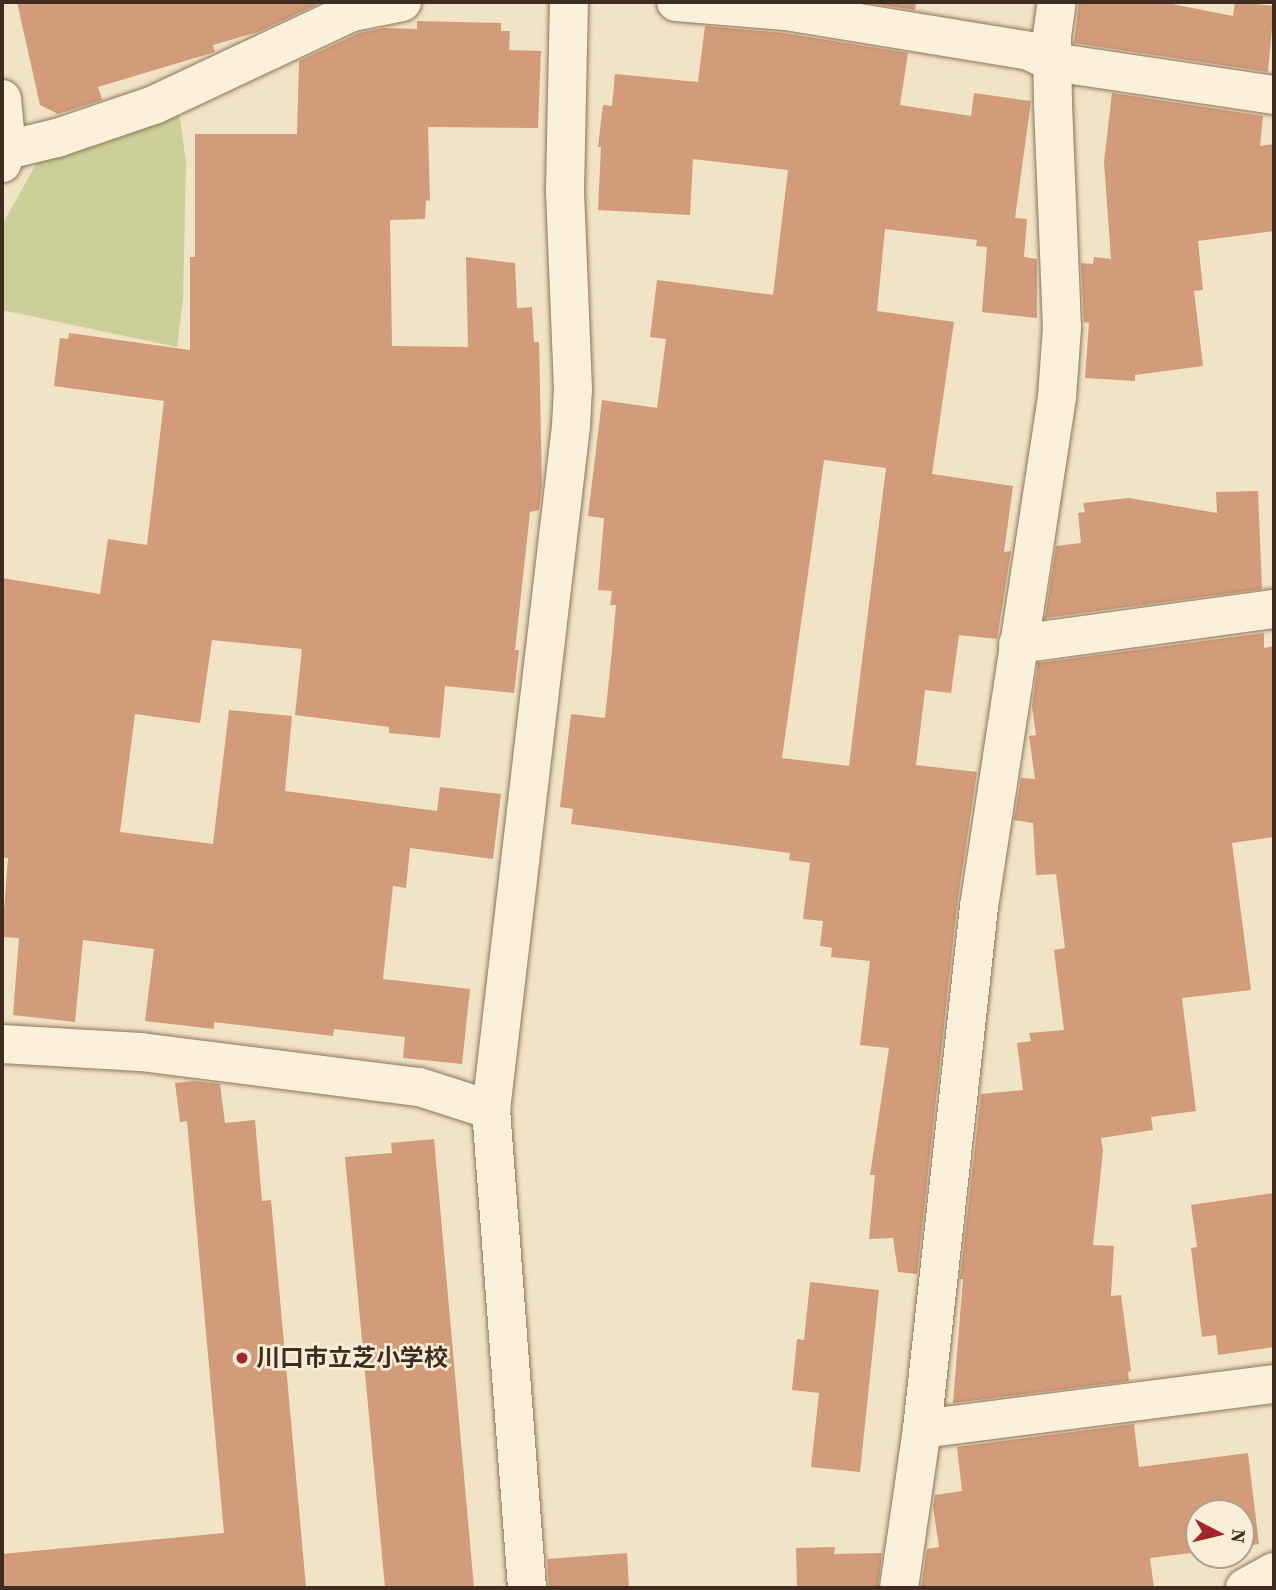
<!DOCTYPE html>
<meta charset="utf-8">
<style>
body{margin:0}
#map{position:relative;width:1276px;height:1590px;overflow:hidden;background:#f1e3c6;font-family:"Source Serif 4","Noto Sans JP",serif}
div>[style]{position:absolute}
.green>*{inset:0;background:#ccd098}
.building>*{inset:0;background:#d29b79}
.roads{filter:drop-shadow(0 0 2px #8e745a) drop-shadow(0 0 2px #8e745a)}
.street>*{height:38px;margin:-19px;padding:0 19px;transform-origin:19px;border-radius:19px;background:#fbf0da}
.secondary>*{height:38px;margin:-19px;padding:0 19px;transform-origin:19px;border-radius:19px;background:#fbf0da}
.dots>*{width:19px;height:19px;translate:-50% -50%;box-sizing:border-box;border:4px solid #f8edd6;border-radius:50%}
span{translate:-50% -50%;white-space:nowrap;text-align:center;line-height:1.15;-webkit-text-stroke:5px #f8edd6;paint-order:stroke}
.poi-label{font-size:24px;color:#3d2c1f;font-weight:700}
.left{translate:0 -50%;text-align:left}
.frame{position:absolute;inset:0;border:4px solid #3d2c1f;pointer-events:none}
.north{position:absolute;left:1185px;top:1499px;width:70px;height:70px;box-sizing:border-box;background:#f8edd6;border:2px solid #ada08d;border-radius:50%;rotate:97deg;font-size:19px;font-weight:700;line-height:28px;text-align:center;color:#3d2c1f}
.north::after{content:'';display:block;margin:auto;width:24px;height:32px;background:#a1262b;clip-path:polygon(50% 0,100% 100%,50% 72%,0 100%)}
</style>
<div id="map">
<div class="green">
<i style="clip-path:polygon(178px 105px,186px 162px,183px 299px,177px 347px,2px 310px,2px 225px,40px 157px)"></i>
</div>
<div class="building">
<i style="clip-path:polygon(17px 2px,322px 2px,258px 32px,213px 45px,215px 52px,98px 87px,102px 100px,58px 114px,40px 105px)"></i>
<i style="clip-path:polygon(864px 2px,916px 2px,915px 10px)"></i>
<i style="clip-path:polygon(1079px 2px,1162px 2px,1233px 16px,1235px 2px,1274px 6px,1268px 72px,1074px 43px)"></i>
<i style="clip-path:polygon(417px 21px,501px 23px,501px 31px,510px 31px,509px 50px,541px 51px,538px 128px,428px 127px,430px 201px,426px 200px,425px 219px,390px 220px,392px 346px,468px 347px,466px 257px,515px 263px,517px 308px,532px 307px,534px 342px,539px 342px,542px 485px,539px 510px,530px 512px,515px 650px,519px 650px,514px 693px,445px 686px,440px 738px,389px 733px,389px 727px,295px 715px,302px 649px,212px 640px,200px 723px,135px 714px,120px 832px,213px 844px,229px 710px,292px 716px,285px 791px,437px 811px,440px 787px,501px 794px,493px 859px,410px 848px,406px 888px,393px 886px,383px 979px,470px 989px,462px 1064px,403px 1058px,405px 1037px,334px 1029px,333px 1036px,214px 1022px,214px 1029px,145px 1021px,154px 949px,83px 940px,75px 1022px,13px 1015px,19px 938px,2px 937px,8px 858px,2px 857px,2px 578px,100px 594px,108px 539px,147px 545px,164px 401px,54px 386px,60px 338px,68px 339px,69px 333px,190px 350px,190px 257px,195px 257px,195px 134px,297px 134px,299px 61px,359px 33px,383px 28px,417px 29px)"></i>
<i style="clip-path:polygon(evenodd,705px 26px,783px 33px,908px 53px,900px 105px,971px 116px,974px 93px,1031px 101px,1015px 218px,1027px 219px,1024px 257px,1037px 259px,1037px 318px,982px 312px,987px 247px,976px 246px,977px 240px,885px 229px,877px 311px,954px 322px,932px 474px,1013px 486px,1004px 552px,1011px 551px,997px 639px,959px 635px,951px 693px,925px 690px,916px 765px,977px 772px,957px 905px,917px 1274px,898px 1272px,893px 1238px,869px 1239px,875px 1175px,870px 1175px,889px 1048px,860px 1045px,870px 961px,831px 957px,832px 948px,820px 946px,823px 921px,803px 919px,810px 863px,789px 860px,790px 853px,571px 824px,573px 809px,560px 807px,571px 714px,605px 718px,612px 650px,616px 605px,610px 605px,612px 591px,598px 590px,604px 518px,588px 516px,602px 400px,657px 408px,666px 339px,650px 337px,657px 280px,773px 295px,788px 170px,693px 159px,690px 215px,598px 210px,601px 147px,598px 147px,603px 105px,612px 106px,615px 74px,698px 82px,705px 26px,824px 460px,886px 468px,849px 766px,782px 758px,824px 460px)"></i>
<i style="clip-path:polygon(1112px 93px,1263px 116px,1260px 146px,1274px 144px,1274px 231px,1198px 241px,1203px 290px,1194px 291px,1203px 366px,1135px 375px,1135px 381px,1085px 378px,1089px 323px,1084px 322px,1081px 263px,1093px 264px,1094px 257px,1111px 259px,1104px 162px)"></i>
<i style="clip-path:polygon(1258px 491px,1262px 589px,1045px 618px,1056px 546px,1081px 543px,1078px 513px,1085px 512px,1083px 503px,1129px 498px,1217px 513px,1216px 492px)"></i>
<i style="clip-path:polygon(1264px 633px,1264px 648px,1274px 646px,1274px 837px,1232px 843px,1251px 990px,1182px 998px,1196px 1111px,1151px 1117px,1153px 1130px,1101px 1138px,1103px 1151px,1093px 1245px,1114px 1246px,1111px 1296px,1121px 1295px,1131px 1371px,1128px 1372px,1129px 1381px,953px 1403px,963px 1279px,960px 1279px,981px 1094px,1023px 1090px,1017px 1043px,1031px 1041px,1029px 1033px,1064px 1030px,1054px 950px,1065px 948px,1056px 874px,1036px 875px,1033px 823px,1014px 820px,1021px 778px,1035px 779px,1029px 736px,1036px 735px,1032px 706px,1038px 663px)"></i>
<i style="clip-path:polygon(194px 1081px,220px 1084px,225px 1123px,255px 1120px,262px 1201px,271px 1200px,306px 1587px,2px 1588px,2px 1554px,224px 1533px,187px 1121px,180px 1122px,175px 1083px)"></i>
<i style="clip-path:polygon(434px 1139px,474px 1588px,385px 1588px,345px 1157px,392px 1153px,391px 1143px)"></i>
<i style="clip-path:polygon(1274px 1193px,1274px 1347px,1218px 1355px,1216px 1335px,1202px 1337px,1191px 1248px,1197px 1247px,1191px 1205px)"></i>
<i style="clip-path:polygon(810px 1282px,879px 1290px,860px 1472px,811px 1467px,819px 1393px,792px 1390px,797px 1339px,804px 1340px)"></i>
<i style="clip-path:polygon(1134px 1424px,1139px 1467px,1248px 1453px,1259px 1544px,1241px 1547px,1241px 1513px,1199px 1513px,1199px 1552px,1150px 1558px,1154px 1588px,921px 1588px,927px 1549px,939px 1547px,933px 1507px,935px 1495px,962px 1491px,957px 1447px)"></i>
<i style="clip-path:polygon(835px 1547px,834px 1554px,882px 1553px,878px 1588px,797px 1588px,796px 1548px)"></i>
<i style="clip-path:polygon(627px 1553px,629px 1588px,549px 1588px,547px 1559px)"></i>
</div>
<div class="roads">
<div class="street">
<i style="left:676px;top:2px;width:110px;rotate:4.7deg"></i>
<i style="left:786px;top:11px;width:246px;rotate:9.3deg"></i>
<i style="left:1029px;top:51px;width:26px;rotate:25deg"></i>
<i style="left:1053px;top:62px;width:223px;rotate:8.5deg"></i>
<i style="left:7px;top:150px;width:51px;rotate:-13.5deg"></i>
<i style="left:57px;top:138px;width:102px;rotate:-18.8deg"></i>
<i style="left:154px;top:105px;width:219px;rotate:-25.2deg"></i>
<i style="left:352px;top:12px;width:51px;rotate:-11.3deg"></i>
<i style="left:1018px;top:644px;width:258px;rotate:-7.8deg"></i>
<i style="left:922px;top:1429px;width:355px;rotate:-7.3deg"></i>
<i style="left:899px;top:1588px;width:161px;rotate:-81.8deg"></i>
<i style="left:922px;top:1429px;width:525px;rotate:-83.77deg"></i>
<i style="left:979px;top:907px;width:516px;rotate:-81.3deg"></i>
<i style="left:1057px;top:397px;width:69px;rotate:-85.9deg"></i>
<i style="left:1062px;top:328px;width:225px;rotate:-92.3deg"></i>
<i style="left:1053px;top:103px;width:67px;rotate:-90.9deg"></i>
<i style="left:1052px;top:36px;width:34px;rotate:-82deg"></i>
<i style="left:1245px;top:1588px;width:33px;rotate:-29deg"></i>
</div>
<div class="secondary">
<i style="left:2px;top:99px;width:51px;rotate:84.4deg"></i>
<i style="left:7px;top:150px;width:14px;rotate:111deg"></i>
<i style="left:2px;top:1044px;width:139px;rotate:3.3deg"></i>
<i style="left:141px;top:1052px;width:280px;rotate:7.2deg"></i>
<i style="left:419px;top:1087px;width:76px;rotate:17.7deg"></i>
<i style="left:527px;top:1588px;width:479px;rotate:-94.3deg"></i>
<i style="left:491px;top:1110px;width:689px;rotate:-83.33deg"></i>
<i style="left:571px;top:426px;width:36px;rotate:-87deg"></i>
<i style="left:573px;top:390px;width:200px;rotate:-92.3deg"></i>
<i style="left:565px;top:190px;width:188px;rotate:-88.8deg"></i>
</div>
</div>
<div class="dots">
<i style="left:242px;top:1358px;background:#a1262b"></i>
</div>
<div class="poi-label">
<span class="left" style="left:256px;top:1358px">川口市立芝小学校</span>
</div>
<div class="frame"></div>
<div class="north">N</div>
</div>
